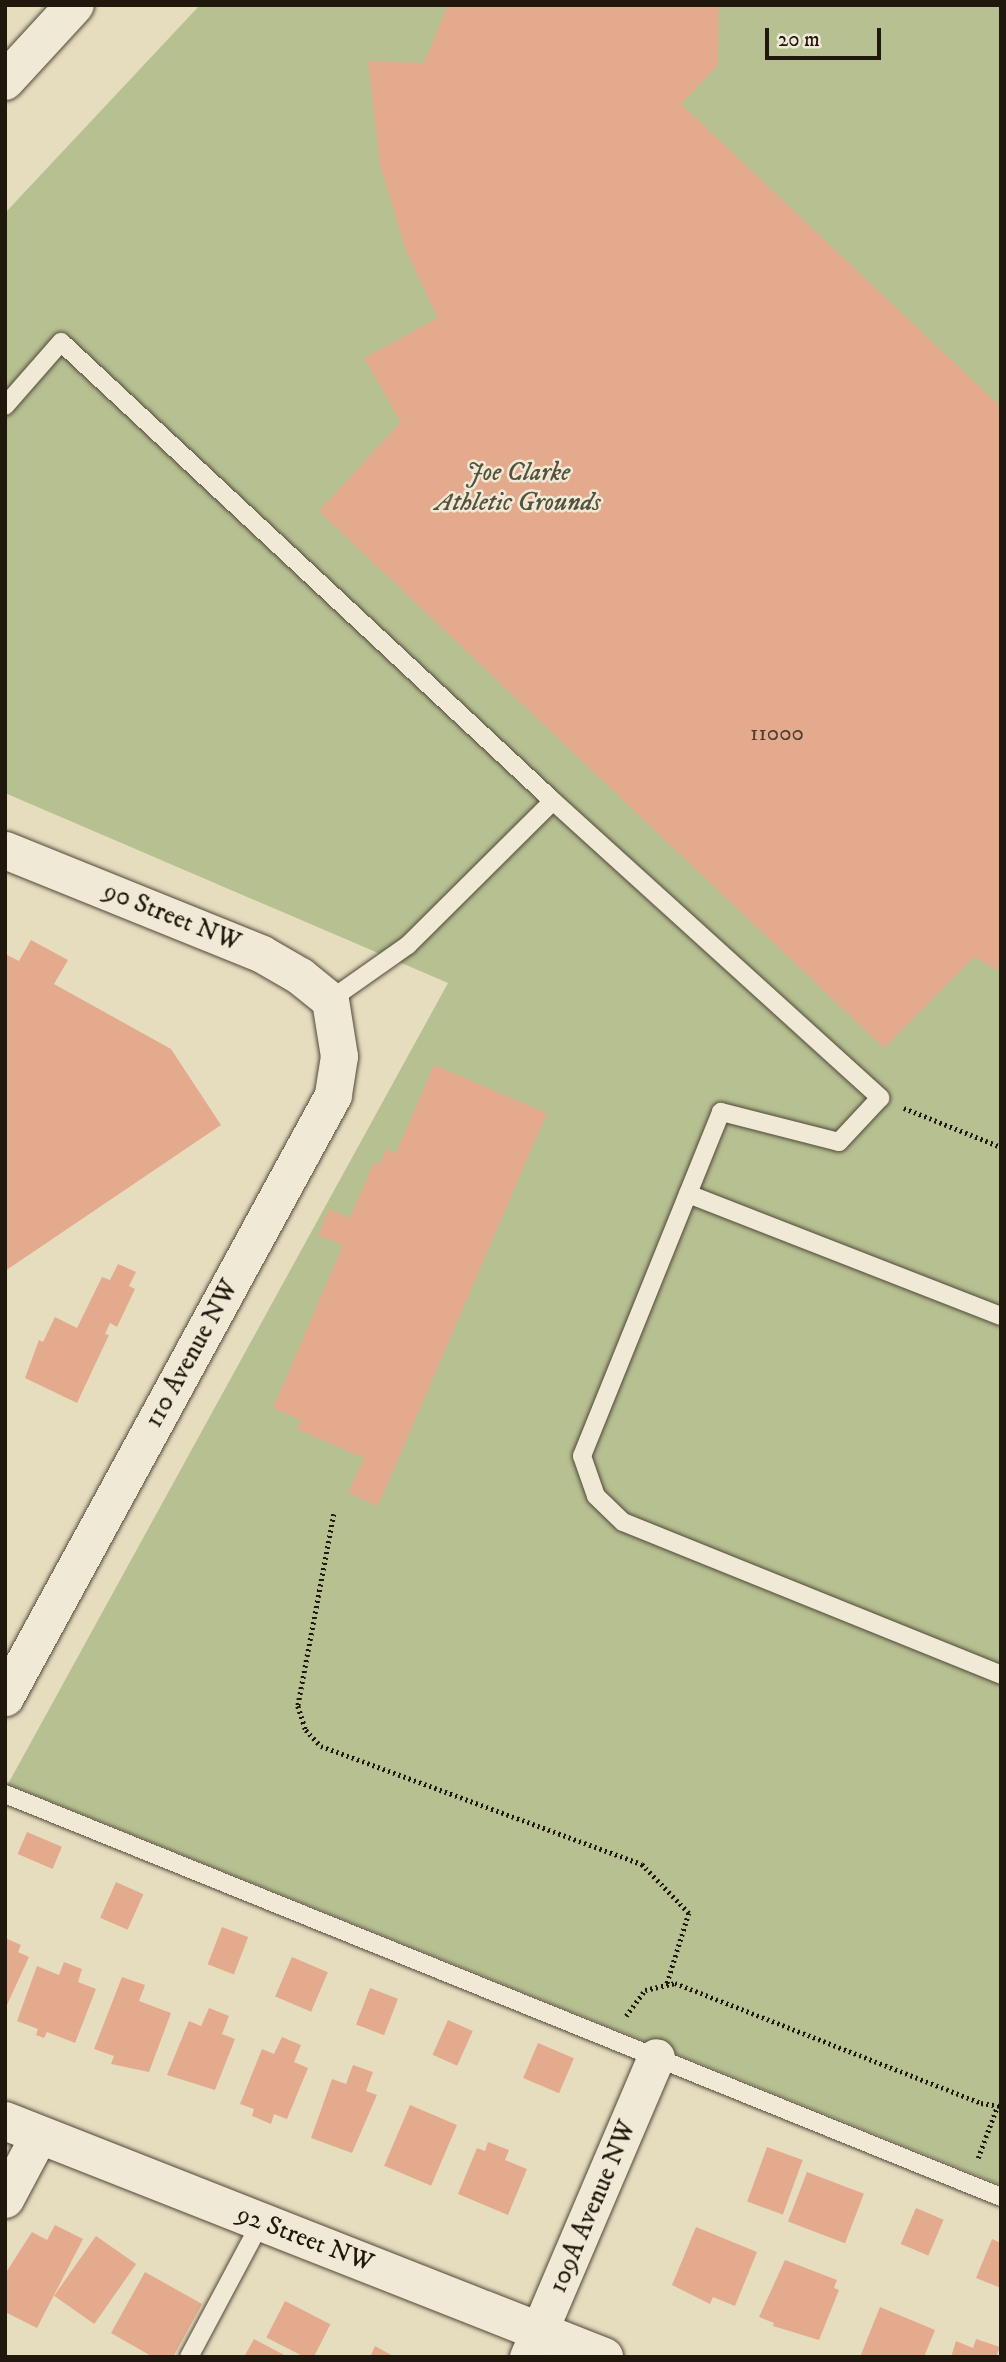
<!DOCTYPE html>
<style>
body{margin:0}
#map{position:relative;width:1006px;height:2362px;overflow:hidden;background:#e6ddbf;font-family:"IM FELL DW Pica",serif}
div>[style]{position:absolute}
.green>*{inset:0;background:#b6c091}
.building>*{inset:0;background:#e4aa8e;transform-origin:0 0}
.path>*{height:4.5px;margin-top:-2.25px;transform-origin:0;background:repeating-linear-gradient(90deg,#20170d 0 2px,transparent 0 5.5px)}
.roads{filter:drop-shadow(0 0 2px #52483a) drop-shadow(0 0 2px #52483a)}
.lane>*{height:18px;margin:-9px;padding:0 9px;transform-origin:9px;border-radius:9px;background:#efe9d5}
.street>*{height:37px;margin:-18.5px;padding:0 18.5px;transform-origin:18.5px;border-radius:18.5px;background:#efe9d5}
.secondary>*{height:38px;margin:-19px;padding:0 19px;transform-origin:19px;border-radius:19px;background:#efe9d5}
span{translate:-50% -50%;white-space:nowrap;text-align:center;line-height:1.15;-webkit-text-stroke:5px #efe9d5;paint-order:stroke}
.number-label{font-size:23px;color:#513c2d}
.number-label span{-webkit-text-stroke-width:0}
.park-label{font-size:26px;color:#54523b;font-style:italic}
.street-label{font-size:26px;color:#20170d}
.frame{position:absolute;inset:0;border:7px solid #20170d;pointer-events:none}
.scale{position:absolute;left:765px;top:28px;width:116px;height:32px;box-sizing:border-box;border:4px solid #20170d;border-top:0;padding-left:9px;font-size:21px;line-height:24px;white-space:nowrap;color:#20170d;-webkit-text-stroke:5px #efe9d5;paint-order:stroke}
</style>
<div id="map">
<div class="green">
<i style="clip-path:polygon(200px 5px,1001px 5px,1001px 2185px,8px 1784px,448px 983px,5px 793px,5px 213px)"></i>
</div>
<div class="building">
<i style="clip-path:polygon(448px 5px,719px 5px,718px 65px,681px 104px,1001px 407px,1001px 972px,974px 957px,884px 1048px,319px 511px,401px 422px,364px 358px,438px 318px,405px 248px,380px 164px,368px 61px,424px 63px)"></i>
<i style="clip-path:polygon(31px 940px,68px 960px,54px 984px,171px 1049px,221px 1125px,5px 1271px,5px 954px,19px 961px)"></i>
<i style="clip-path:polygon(434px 1065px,547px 1113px,378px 1506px,348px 1493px,364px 1458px,297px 1429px,301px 1420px,273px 1408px,343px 1245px,318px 1235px,329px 1209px,350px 1218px,374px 1162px,380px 1165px,386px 1149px,396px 1153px)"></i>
<i style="clip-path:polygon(118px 1264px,136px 1272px,129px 1286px,135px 1289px,117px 1327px,110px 1323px,105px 1334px,109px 1335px,77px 1403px,25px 1378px,39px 1340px,43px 1342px,55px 1317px,77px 1328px,102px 1277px,110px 1280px)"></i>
<i style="left:27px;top:1832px;width:38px;height:24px;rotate:23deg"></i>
<i style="left:116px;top:1882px;width:30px;height:39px;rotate:24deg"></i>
<i style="left:222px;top:1927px;width:28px;height:40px;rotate:21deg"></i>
<i style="clip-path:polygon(5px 1938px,21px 1945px,18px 1952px,29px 1957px,5px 2009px)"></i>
<i style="left:292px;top:1957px;width:39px;height:43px;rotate:23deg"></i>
<i style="clip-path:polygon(64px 1962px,82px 1969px,78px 1982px,96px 1989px,75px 2043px,47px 2032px,44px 2038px,36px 2035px,38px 2029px,17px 2021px,37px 1966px,59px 1975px)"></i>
<i style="clip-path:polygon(122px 1977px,145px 1985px,139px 2001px,171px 2013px,149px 2072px,111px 2064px,114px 2056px,94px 2049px)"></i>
<i style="left:370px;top:1988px;width:30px;height:39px;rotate:21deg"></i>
<i style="clip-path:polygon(209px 2008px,229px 2016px,222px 2034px,235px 2039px,215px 2090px,167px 2075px,189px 2021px,201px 2026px)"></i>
<i style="left:448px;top:2020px;width:27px;height:38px;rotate:24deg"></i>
<i style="clip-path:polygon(282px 2037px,301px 2045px,294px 2062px,308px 2068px,287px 2119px,274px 2114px,271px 2124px,252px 2116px,254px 2109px,240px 2104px,262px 2049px,274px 2054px)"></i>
<i style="left:538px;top:2043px;width:39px;height:38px;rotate:23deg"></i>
<i style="clip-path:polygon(353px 2065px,373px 2072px,366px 2091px,377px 2095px,352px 2153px,311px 2138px,332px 2079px,346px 2084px)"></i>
<i style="left:410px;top:2105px;width:51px;height:66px;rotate:23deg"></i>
<i style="clip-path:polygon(488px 2142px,509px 2150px,505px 2160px,527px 2169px,508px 2215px,458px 2194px,477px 2148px,485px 2151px)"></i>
<i style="left:767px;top:2147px;width:38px;height:58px;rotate:20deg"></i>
<i style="left:807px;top:2172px;width:61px;height:53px;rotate:21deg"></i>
<i style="left:916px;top:2208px;width:30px;height:39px;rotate:23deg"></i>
<i style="clip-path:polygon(55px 2225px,83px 2239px,37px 2328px,5px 2312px,5px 2274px,32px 2232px,47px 2240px)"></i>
<i style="clip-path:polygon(696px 2227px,757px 2252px,735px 2306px,713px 2297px,710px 2304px,672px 2285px)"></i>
<i style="left:96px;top:2236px;width:49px;height:73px;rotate:35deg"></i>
<i style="clip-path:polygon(992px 2239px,1001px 2243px,1001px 2288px,976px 2278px)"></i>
<i style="clip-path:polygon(785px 2260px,837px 2280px,834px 2288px,839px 2290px,819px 2340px,773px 2326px,774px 2323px,759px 2317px)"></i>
<i style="clip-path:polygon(145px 2272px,202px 2304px,173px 2357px,153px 2357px,111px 2333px)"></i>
<i style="left:285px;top:2301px;width:51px;height:41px;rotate:27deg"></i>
<i style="clip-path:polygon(880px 2307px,935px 2330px,924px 2357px,860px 2357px)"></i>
<i style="clip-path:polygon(254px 2339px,288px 2357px,244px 2357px)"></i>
<i style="clip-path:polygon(976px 2339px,1000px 2347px,996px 2357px,951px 2357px,956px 2341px,973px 2348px)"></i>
<i style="clip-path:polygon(375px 2346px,395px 2357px,370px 2357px)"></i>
</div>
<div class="path">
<i style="left:904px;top:1108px;width:105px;rotate:21.9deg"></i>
<i style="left:334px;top:1514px;width:195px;rotate:100.6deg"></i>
<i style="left:298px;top:1706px;width:25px;rotate:72deg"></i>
<i style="left:306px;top:1730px;width:22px;rotate:47deg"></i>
<i style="left:321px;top:1746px;width:342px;rotate:20.2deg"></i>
<i style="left:642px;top:1864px;width:68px;rotate:46.2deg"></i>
<i style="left:689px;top:1913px;width:74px;rotate:107.2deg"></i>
<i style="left:626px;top:2016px;width:32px;rotate:-54deg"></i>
<i style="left:645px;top:1990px;width:31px;rotate:-13deg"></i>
<i style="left:675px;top:1983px;width:329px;rotate:21.4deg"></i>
<i style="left:981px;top:2103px;width:20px;rotate:9deg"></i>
<i style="left:978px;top:2158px;width:54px;rotate:-69.6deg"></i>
</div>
<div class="roads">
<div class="lane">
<i style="left:5px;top:406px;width:85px;rotate:-48.8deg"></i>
<i style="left:61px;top:342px;width:673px;rotate:43.01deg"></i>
<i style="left:553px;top:801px;width:442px;rotate:42.2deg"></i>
<i style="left:880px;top:1098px;width:60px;rotate:133deg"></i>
<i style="left:839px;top:1142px;width:122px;rotate:-165.7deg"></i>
<i style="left:721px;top:1112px;width:371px;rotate:112deg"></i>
<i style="left:582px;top:1456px;width:42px;rotate:70.7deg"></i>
<i style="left:596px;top:1496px;width:37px;rotate:44deg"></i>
<i style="left:623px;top:1522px;width:408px;rotate:22deg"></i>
<i style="left:330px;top:1000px;width:95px;rotate:-35.2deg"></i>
<i style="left:408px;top:945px;width:204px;rotate:-44.8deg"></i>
<i style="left:688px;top:1194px;width:336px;rotate:21.3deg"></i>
<i style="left:5px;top:1794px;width:1074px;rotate:22.03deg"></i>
<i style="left:189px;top:2357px;width:153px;rotate:-61.9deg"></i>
</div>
<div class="street">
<i style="left:5px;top:850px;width:277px;rotate:22deg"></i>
<i style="left:262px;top:954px;width:44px;rotate:30.1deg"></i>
<i style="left:300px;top:976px;width:38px;rotate:39deg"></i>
<i style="left:330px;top:1000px;width:57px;rotate:80.9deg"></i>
<i style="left:339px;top:1056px;width:39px;rotate:99deg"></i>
<i style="left:333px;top:1095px;width:686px;rotate:118.58deg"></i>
<i style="left:5px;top:2199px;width:72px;rotate:-62deg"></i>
<i style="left:528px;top:2357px;width:326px;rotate:-66.9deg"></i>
</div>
<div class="secondary">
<i style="left:5px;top:81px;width:103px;rotate:-47.4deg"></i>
<i style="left:5px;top:2121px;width:644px;rotate:21.5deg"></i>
</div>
</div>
<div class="number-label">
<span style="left:777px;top:734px">11000</span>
</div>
<div class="park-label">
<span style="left:518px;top:488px">Joe Clarke<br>Athletic Grounds</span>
</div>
<div class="street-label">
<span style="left:172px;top:917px;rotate:22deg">90 Street NW</span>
<span style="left:192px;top:1354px;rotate:-61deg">110 Avenue NW</span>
<span style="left:593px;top:2207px;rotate:-67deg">109A Avenue NW</span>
<span style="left:305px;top:2239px;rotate:21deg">92 Street NW</span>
</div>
<div class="frame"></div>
<div class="scale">20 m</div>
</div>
